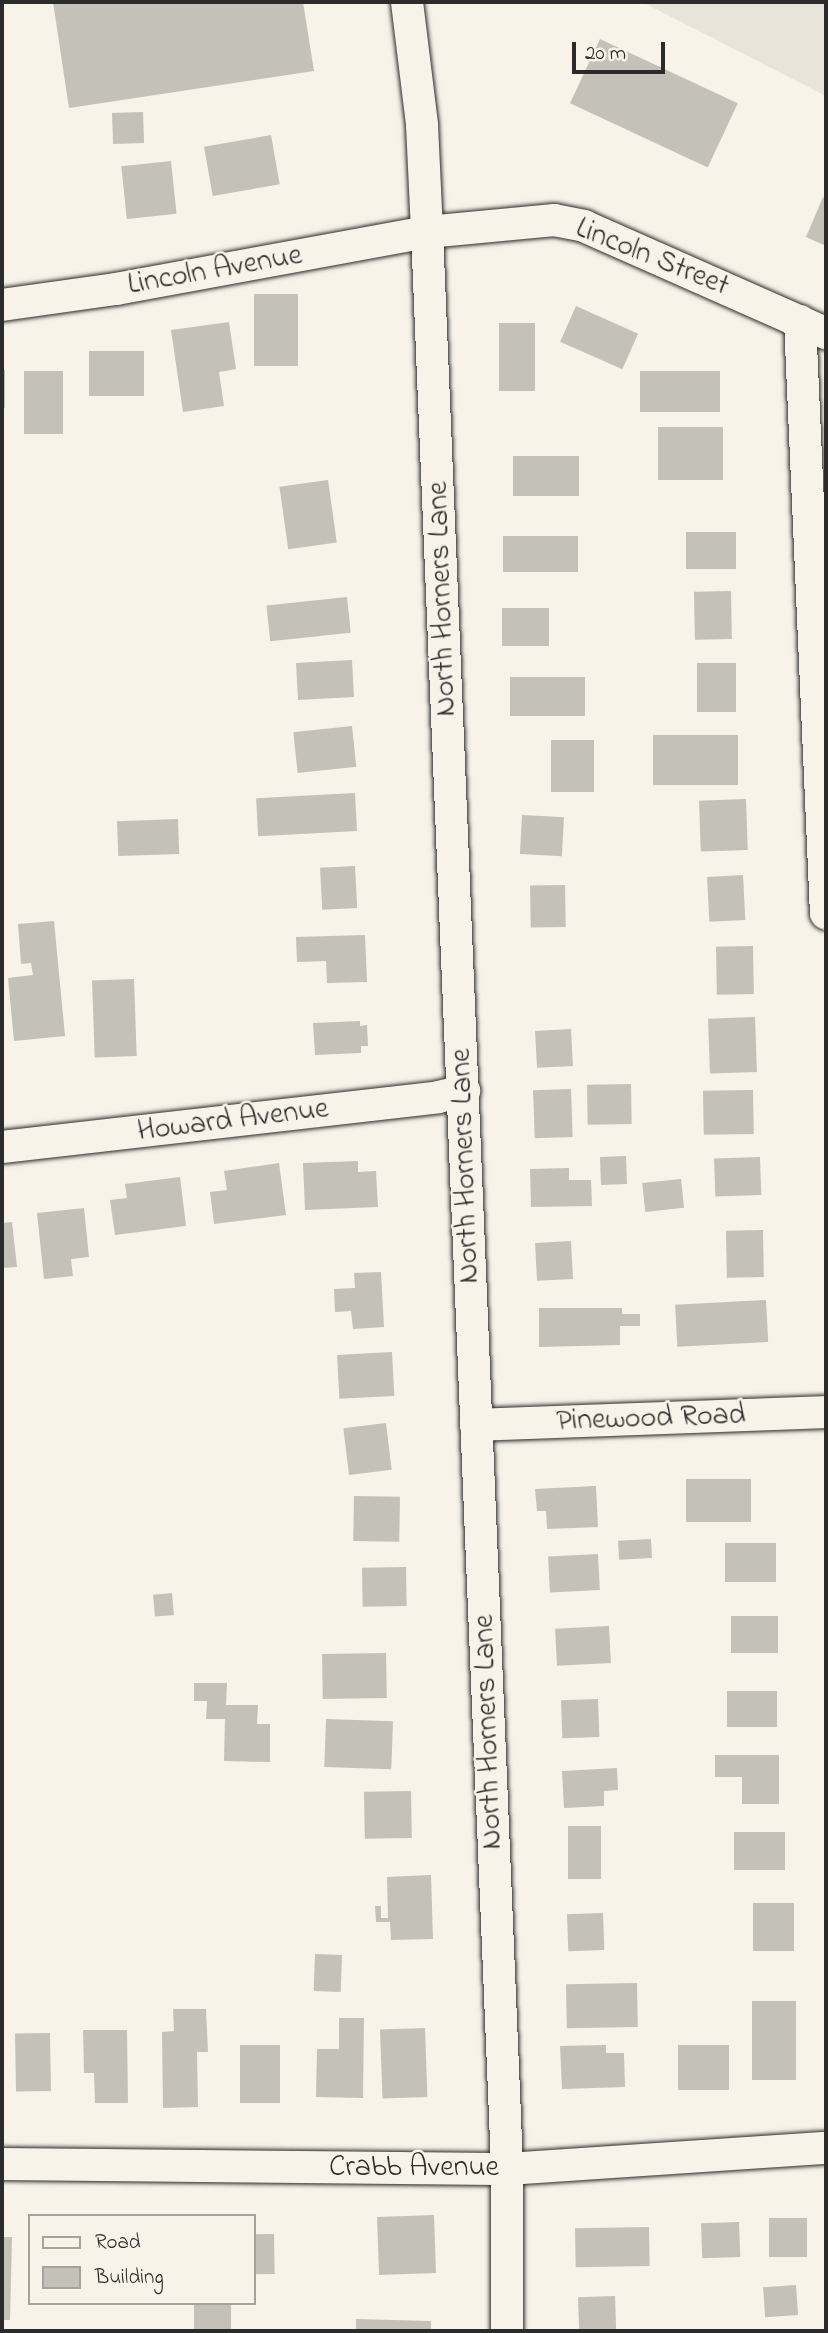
<!DOCTYPE html>
<style>
body{margin:0}
#map{position:relative;width:828px;height:2333px;overflow:hidden;background:#f7f3e8;font-family:"Indie Flower",sans-serif}
div>[style]{position:absolute}
.built>*{inset:0;background:#e8e4da}
.building>*{inset:0;background:#c4c1b9;transform-origin:0 0}
.roads{filter:drop-shadow(0 0 2px #2b2b2b) drop-shadow(0 0 2px #2b2b2b)}
.minor>*{height:32px;margin:-16px;padding:0 16px;transform-origin:16px;border-radius:16px;background:#f7f3e8}
span{translate:-50% -50%;white-space:nowrap;text-align:center;line-height:1.15;-webkit-text-stroke:5px #f7f3e8;paint-order:stroke}
.street-label{font-size:30px;color:#2b2b2b}
.frame{position:absolute;inset:0;border:4px solid #2b2b2b;pointer-events:none}
.legend{position:absolute;left:28px;top:2214px;width:228px;height:91px;box-sizing:border-box;background:#f7f3e8;border:2px solid #a5a39c;margin:0;padding:9px 12px;list-style:none;font-size:21px;color:#2b2b2b}
.legend li{display:flex;align-items:center;gap:14px;height:35px}
.legend b{width:35px;border:2px solid #a5a39c}
.scale{position:absolute;left:572px;top:42px;width:93px;height:32px;box-sizing:border-box;border:4px solid #2b2b2b;border-top:0;padding-left:9px;font-size:21px;line-height:24px;white-space:nowrap;color:#2b2b2b;-webkit-text-stroke:5px #f7f3e8;paint-order:stroke}
</style>
<div id="map">
<div class="built">
<i style="clip-path:polygon(642px 2px,826px 2px,826px 96px)"></i>
</div>
<div class="building">
<i style="clip-path:polygon(53px 2px,303px 2px,314px 71px,69px 108px)"></i>
<i style="left:600px;top:39px;width:152px;height:71px;rotate:25deg"></i>
<i style="left:143px;top:112px;width:31px;height:31px;rotate:88deg"></i>
<i style="left:271px;top:135px;width:50px;height:68px;rotate:80deg"></i>
<i style="left:171px;top:161px;width:53px;height:50px;rotate:84deg"></i>
<i style="clip-path:polygon(823px 197px,826px 199px,826px 246px,806px 237px)"></i>
<i style="left:254px;top:294px;width:44px;height:72px"></i>
<i style="left:576px;top:306px;width:68px;height:39px;rotate:24deg"></i>
<i style="clip-path:polygon(229px 322px,236px 369px,219px 372px,224px 406px,183px 412px,171px 330px)"></i>
<i style="left:499px;top:323px;width:36px;height:68px"></i>
<i style="left:89px;top:351px;width:55px;height:45px"></i>
<i style="left:2px;top:370px;width:3px;height:38px"></i>
<i style="left:24px;top:371px;width:39px;height:63px"></i>
<i style="left:640px;top:371px;width:80px;height:41px"></i>
<i style="left:658px;top:427px;width:65px;height:53px"></i>
<i style="left:513px;top:456px;width:66px;height:40px"></i>
<i style="left:328px;top:480px;width:63px;height:49px;rotate:82deg"></i>
<i style="left:686px;top:532px;width:50px;height:37px"></i>
<i style="left:503px;top:536px;width:75px;height:36px"></i>
<i style="left:731px;top:591px;width:48px;height:37px;rotate:89deg"></i>
<i style="left:347px;top:597px;width:36px;height:81px;rotate:84deg"></i>
<i style="left:502px;top:608px;width:47px;height:38px"></i>
<i style="left:352px;top:660px;width:37px;height:56px;rotate:87deg"></i>
<i style="left:697px;top:663px;width:39px;height:49px"></i>
<i style="left:510px;top:677px;width:75px;height:39px"></i>
<i style="left:352px;top:726px;width:41px;height:59px;rotate:84deg"></i>
<i style="left:653px;top:735px;width:85px;height:50px"></i>
<i style="left:594px;top:740px;width:52px;height:43px;rotate:90deg"></i>
<i style="left:355px;top:793px;width:38px;height:99px;rotate:87deg"></i>
<i style="left:746px;top:799px;width:51px;height:47px;rotate:88deg"></i>
<i style="left:522px;top:815px;width:42px;height:39px;rotate:3deg"></i>
<i style="left:178px;top:819px;width:35px;height:61px;rotate:88deg"></i>
<i style="left:355px;top:866px;width:42px;height:35px;rotate:87deg"></i>
<i style="left:743px;top:875px;width:45px;height:36px;rotate:87deg"></i>
<i style="left:565px;top:885px;width:42px;height:35px;rotate:89deg"></i>
<i style="clip-path:polygon(54px 921px,65px 1036px,14px 1041px,8px 978px,33px 975px,31px 963px,21px 964px,18px 924px)"></i>
<i style="clip-path:polygon(365px 935px,367px 982px,327px 983px,326px 961px,297px 962px,296px 937px)"></i>
<i style="left:753px;top:946px;width:48px;height:37px;rotate:89deg"></i>
<i style="left:134px;top:979px;width:77px;height:42px;rotate:88deg"></i>
<i style="left:755px;top:1017px;width:55px;height:47px;rotate:88deg"></i>
<i style="clip-path:polygon(360px 1021px,360px 1026px,367px 1025px,368px 1046px,361px 1046px,361px 1053px,315px 1055px,313px 1023px)"></i>
<i style="left:571px;top:1029px;width:37px;height:36px;rotate:87deg"></i>
<i style="left:631px;top:1084px;width:40px;height:44px;rotate:89deg"></i>
<i style="left:571px;top:1089px;width:48px;height:38px;rotate:88deg"></i>
<i style="left:753px;top:1090px;width:44px;height:50px;rotate:89deg"></i>
<i style="left:626px;top:1156px;width:28px;height:26px;rotate:88deg"></i>
<i style="left:760px;top:1157px;width:38px;height:46px;rotate:88deg"></i>
<i style="clip-path:polygon(358px 1161px,358px 1172px,376px 1171px,378px 1207px,305px 1210px,303px 1163px)"></i>
<i style="clip-path:polygon(279px 1163px,286px 1215px,214px 1224px,210px 1192px,227px 1190px,224px 1171px)"></i>
<i style="clip-path:polygon(569px 1168px,569px 1180px,591px 1180px,592px 1206px,531px 1207px,530px 1169px)"></i>
<i style="clip-path:polygon(180px 1177px,186px 1226px,115px 1235px,110px 1200px,127px 1198px,125px 1184px)"></i>
<i style="left:681px;top:1179px;width:29px;height:39px;rotate:84deg"></i>
<i style="clip-path:polygon(84px 1208px,89px 1257px,71px 1259px,73px 1276px,44px 1279px,37px 1213px)"></i>
<i style="clip-path:polygon(12px 1222px,17px 1267px,2px 1268px,2px 1223px)"></i>
<i style="left:763px;top:1230px;width:47px;height:37px;rotate:89deg"></i>
<i style="left:571px;top:1241px;width:38px;height:36px;rotate:87deg"></i>
<i style="clip-path:polygon(381px 1272px,384px 1327px,353px 1329px,351px 1311px,335px 1312px,334px 1289px,355px 1288px,354px 1273px)"></i>
<i style="left:766px;top:1300px;width:42px;height:91px;rotate:87deg"></i>
<i style="clip-path:polygon(539px 1308px,622px 1308px,622px 1314px,640px 1314px,640px 1326px,620px 1326px,620px 1345px,539px 1347px)"></i>
<i style="left:392px;top:1352px;width:44px;height:55px;rotate:87deg"></i>
<i style="left:386px;top:1423px;width:47px;height:43px;rotate:83deg"></i>
<i style="left:686px;top:1479px;width:65px;height:43px"></i>
<i style="clip-path:polygon(596px 1486px,598px 1527px,547px 1529px,546px 1511px,537px 1511px,535px 1489px)"></i>
<i style="left:354px;top:1496px;width:46px;height:45px;rotate:1deg"></i>
<i style="left:651px;top:1539px;width:19px;height:33px;rotate:87deg"></i>
<i style="left:725px;top:1543px;width:51px;height:39px"></i>
<i style="left:598px;top:1554px;width:36px;height:50px;rotate:87deg"></i>
<i style="left:406px;top:1567px;width:39px;height:44px;rotate:89deg"></i>
<i style="left:172px;top:1593px;width:22px;height:19px;rotate:85deg"></i>
<i style="left:731px;top:1616px;width:47px;height:37px"></i>
<i style="left:609px;top:1626px;width:37px;height:54px;rotate:87deg"></i>
<i style="left:386px;top:1653px;width:45px;height:64px;rotate:89deg"></i>
<i style="clip-path:polygon(194px 1683px,227px 1683px,226px 1705px,258px 1705px,257px 1724px,270px 1724px,270px 1762px,224px 1761px,225px 1719px,206px 1719px,207px 1701px,194px 1701px)"></i>
<i style="left:727px;top:1691px;width:50px;height:36px"></i>
<i style="left:598px;top:1699px;width:38px;height:37px;rotate:88deg"></i>
<i style="left:326px;top:1719px;width:67px;height:48px;rotate:2deg"></i>
<i style="clip-path:polygon(715px 1755px,779px 1755px,779px 1804px,742px 1804px,742px 1777px,715px 1777px)"></i>
<i style="clip-path:polygon(617px 1768px,618px 1790px,604px 1791px,604px 1806px,564px 1808px,562px 1771px)"></i>
<i style="left:411px;top:1791px;width:47px;height:47px;rotate:89deg"></i>
<i style="left:568px;top:1826px;width:33px;height:53px"></i>
<i style="left:734px;top:1832px;width:51px;height:38px"></i>
<i style="clip-path:polygon(431px 1875px,433px 1939px,391px 1940px,390px 1922px,376px 1922px,375px 1906px,381px 1906px,381px 1918px,388px 1918px,387px 1877px)"></i>
<i style="left:753px;top:1903px;width:41px;height:48px"></i>
<i style="left:603px;top:1913px;width:37px;height:36px;rotate:88deg"></i>
<i style="left:315px;top:1954px;width:27px;height:37px;rotate:2deg"></i>
<i style="left:637px;top:1983px;width:44px;height:71px;rotate:89deg"></i>
<i style="left:752px;top:2001px;width:44px;height:79px"></i>
<i style="clip-path:polygon(173px 2009px,206px 2009px,208px 2052px,197px 2052px,198px 2107px,163px 2108px,162px 2032px,174px 2031px)"></i>
<i style="clip-path:polygon(339px 2018px,364px 2018px,363px 2098px,316px 2097px,317px 2049px,339px 2049px)"></i>
<i style="left:425px;top:2028px;width:69px;height:45px;rotate:88deg"></i>
<i style="clip-path:polygon(83px 2030px,127px 2030px,128px 2103px,95px 2103px,94px 2073px,84px 2073px)"></i>
<i style="left:50px;top:2033px;width:58px;height:35px;rotate:89deg"></i>
<i style="left:240px;top:2045px;width:40px;height:58px"></i>
<i style="clip-path:polygon(606px 2045px,606px 2053px,624px 2053px,625px 2087px,562px 2089px,560px 2046px)"></i>
<i style="left:678px;top:2045px;width:51px;height:45px"></i>
<i style="left:434px;top:2215px;width:58px;height:57px;rotate:88deg"></i>
<i style="left:807px;top:2218px;width:39px;height:38px;rotate:90deg"></i>
<i style="left:739px;top:2222px;width:35px;height:38px;rotate:88deg"></i>
<i style="left:649px;top:2227px;width:39px;height:74px;rotate:89deg"></i>
<i style="left:274px;top:2234px;width:40px;height:20px;rotate:89deg"></i>
<i style="clip-path:polygon(2px 2237px,12px 2237px,10px 2320px,2px 2320px)"></i>
<i style="left:796px;top:2285px;width:30px;height:33px;rotate:86deg"></i>
<i style="left:615px;top:2296px;width:35px;height:37px;rotate:88deg"></i>
<i style="left:194px;top:2303px;width:37px;height:28px"></i>
<i style="clip-path:polygon(356px 2319px,431px 2321px,431px 2331px,356px 2331px)"></i>
</div>
<div class="roads">
<div class="minor">
<i style="left:407px;top:2px;width:124px;rotate:83deg"></i>
<i style="left:422px;top:125px;width:107px;rotate:87.3deg"></i>
<i style="left:427px;top:232px;width:1939px;rotate:87.63deg"></i>
<i style="left:507px;top:2169px;width:162px;rotate:90deg"></i>
<i style="left:2px;top:305px;width:115px;rotate:-8deg"></i>
<i style="left:116px;top:289px;width:316px;rotate:-10.4deg"></i>
<i style="left:427px;top:232px;width:128px;rotate:-5.4deg"></i>
<i style="left:554px;top:220px;width:31px;rotate:11deg"></i>
<i style="left:584px;top:226px;width:265px;rotate:23.9deg"></i>
<i style="left:800px;top:321px;width:593px;rotate:87.49deg"></i>
<i style="left:2px;top:1147px;width:439px;rotate:-6.5deg"></i>
<i style="left:438px;top:1097px;width:27px;rotate:-13deg"></i>
<i style="left:476px;top:1425px;width:350px;rotate:-2.1deg"></i>
<i style="left:2px;top:2164px;width:505px;rotate:0.57deg"></i>
<i style="left:507px;top:2169px;width:320px;rotate:-3.8deg"></i>
</div>
</div>
<div class="street-label">
<span style="left:652px;top:258px;rotate:22deg">Lincoln Street</span>
<span style="left:215px;top:271px;rotate:-10deg">Lincoln Avenue</span>
<span style="left:443px;top:599px;rotate:-92deg">North Horners Lane</span>
<span style="left:233px;top:1121px;rotate:-7deg">Howard Avenue</span>
<span style="left:466px;top:1166px;rotate:-92deg">North Horners Lane</span>
<span style="left:651px;top:1419px;rotate:-2deg">Pinewood Road</span>
<span style="left:489px;top:1732px;rotate:-92deg">North Horners Lane</span>
<span style="left:414px;top:2168px">Crabb Avenue</span>
</div>
<div class="frame"></div>
<ul class="legend">
<li><b style="height:9px;background:#f7f3e8"></b>Road</li>
<li><b style="height:19px;background:#c4c1b9"></b>Building</li>
</ul>
<div class="scale">20 m</div>
</div>
